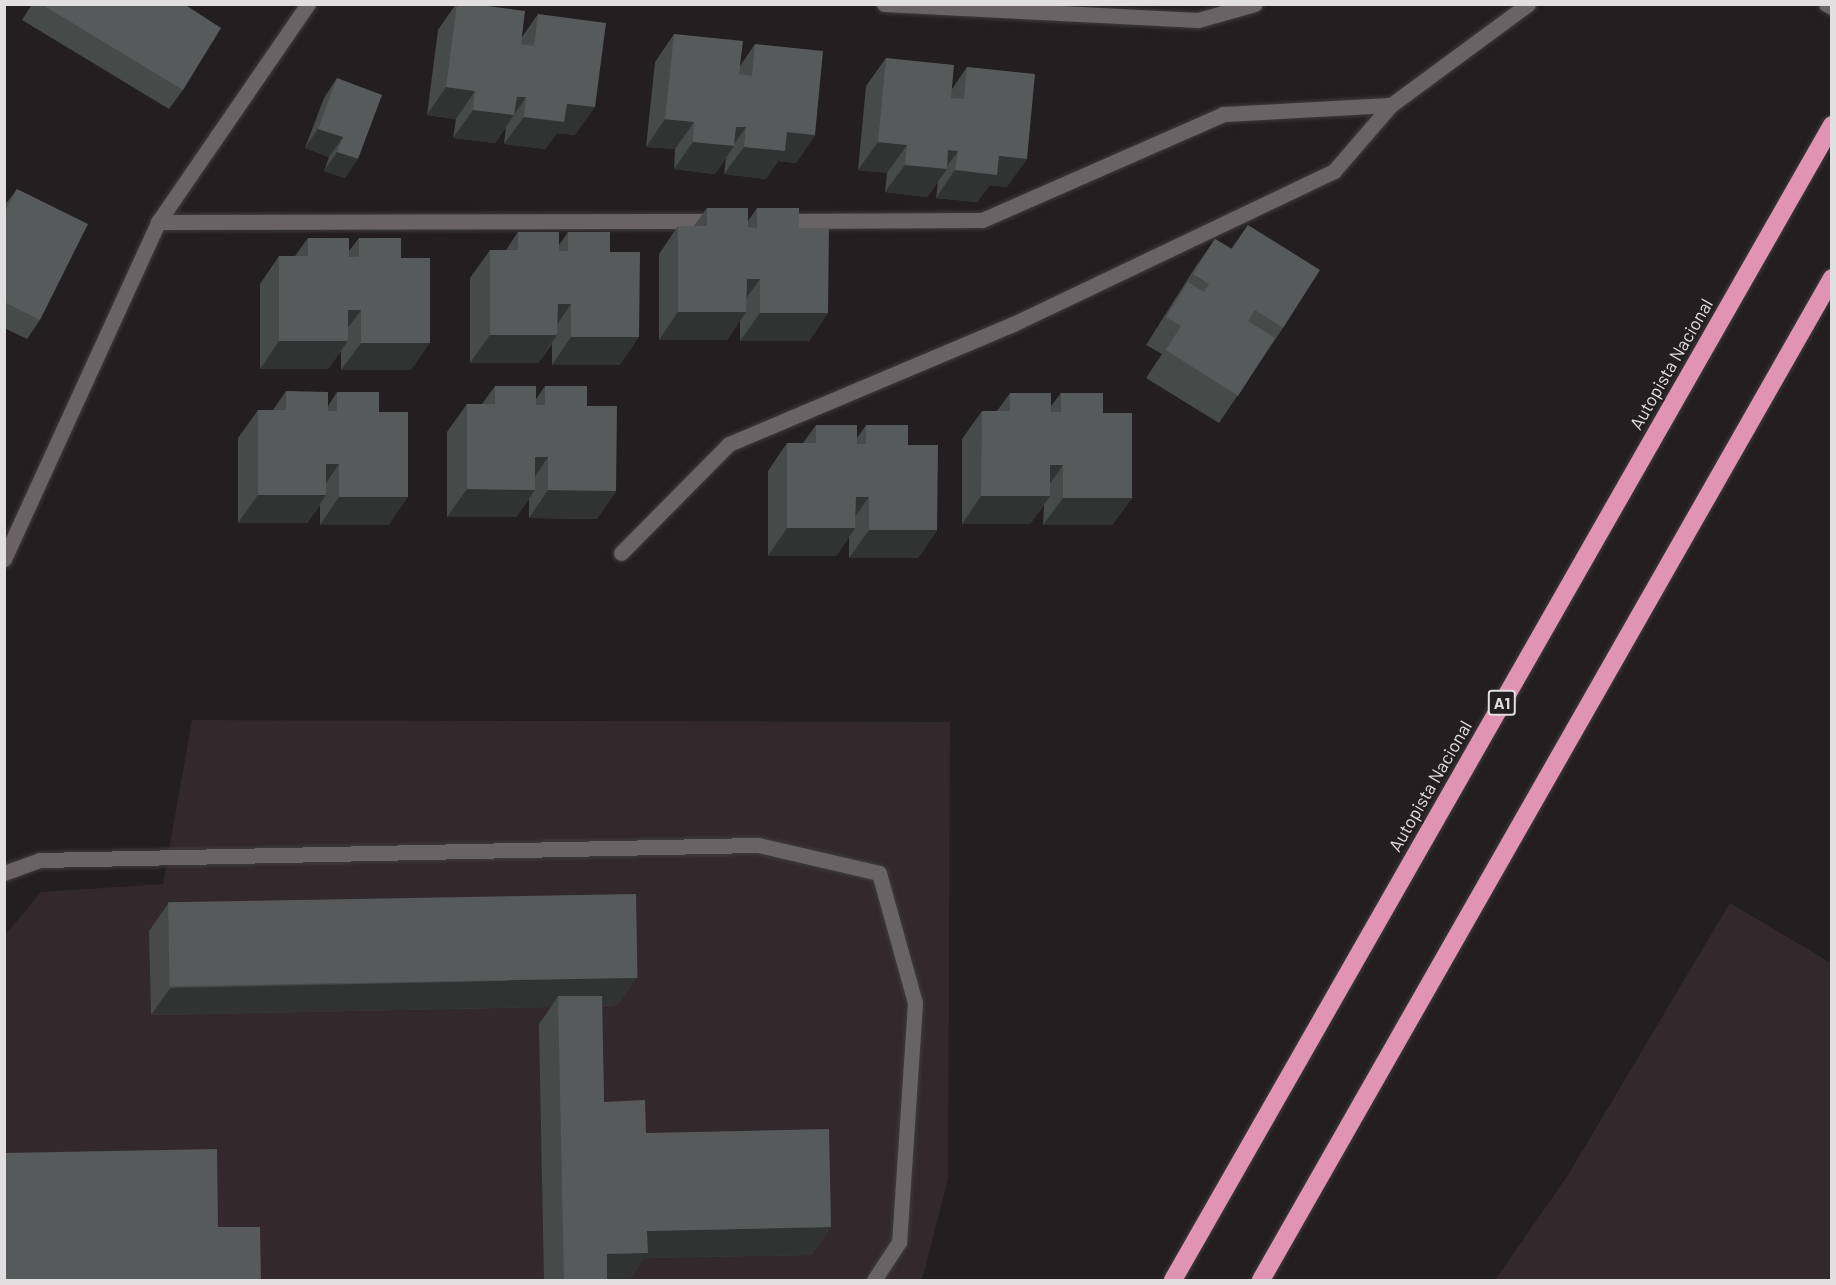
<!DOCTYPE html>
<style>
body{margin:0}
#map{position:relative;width:1836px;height:1285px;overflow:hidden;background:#231e20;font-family:Barlow,sans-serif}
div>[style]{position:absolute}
.built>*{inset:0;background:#33282b}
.roads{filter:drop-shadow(0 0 2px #3f3c3d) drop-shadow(0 0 2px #3f3c3d)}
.minor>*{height:15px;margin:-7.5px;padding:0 7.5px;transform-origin:7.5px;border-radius:7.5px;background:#696365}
.motorway>*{height:18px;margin:-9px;padding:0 9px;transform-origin:9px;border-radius:9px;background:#e094b1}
.wall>*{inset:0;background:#464a49}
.shaded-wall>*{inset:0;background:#313232}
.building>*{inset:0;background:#575a5a;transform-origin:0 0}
span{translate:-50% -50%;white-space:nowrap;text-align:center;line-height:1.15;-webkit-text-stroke:4.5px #231e20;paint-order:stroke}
.shield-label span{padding:2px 4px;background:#231e20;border:2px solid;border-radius:4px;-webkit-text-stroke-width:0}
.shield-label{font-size:16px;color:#e2dfe0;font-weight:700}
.street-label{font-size:18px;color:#e2dfe0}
.frame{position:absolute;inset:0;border:6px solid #e2dfe0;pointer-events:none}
</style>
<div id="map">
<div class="built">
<i style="clip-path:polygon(192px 720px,950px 722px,948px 1179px,922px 1280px,5px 1280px,5px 935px,41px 892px,163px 884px)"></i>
<i style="clip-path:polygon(1730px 903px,1831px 963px,1831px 1280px,1495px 1280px,1568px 1175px)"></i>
</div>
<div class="roads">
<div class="minor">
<i style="left:884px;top:4px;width:314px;rotate:2.9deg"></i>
<i style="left:1198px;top:20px;width:59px;rotate:-15.7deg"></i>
<i style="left:1826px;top:4px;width:7px;rotate:27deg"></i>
<i style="left:779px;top:221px;width:203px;rotate:-0.3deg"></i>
<i style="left:982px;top:220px;width:263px;rotate:-23.7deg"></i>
<i style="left:1223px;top:114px;width:168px;rotate:-3.1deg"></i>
<i style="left:158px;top:222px;width:558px;rotate:-0.1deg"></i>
<i style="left:621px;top:553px;width:153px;rotate:-45.3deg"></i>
<i style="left:729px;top:444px;width:306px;rotate:-22.9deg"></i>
<i style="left:1011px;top:325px;width:358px;rotate:-25.5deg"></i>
<i style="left:1334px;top:171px;width:87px;rotate:-49.2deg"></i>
<i style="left:1391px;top:105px;width:170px;rotate:-36.4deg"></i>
<i style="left:4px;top:559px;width:371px;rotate:-65.4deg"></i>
<i style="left:158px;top:222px;width:265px;rotate:-55.5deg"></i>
<i style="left:4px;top:873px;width:38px;rotate:-20deg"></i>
<i style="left:40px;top:860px;width:718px;rotate:-1.2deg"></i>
<i style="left:758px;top:845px;width:124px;rotate:13deg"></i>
<i style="left:879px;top:873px;width:135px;rotate:74.5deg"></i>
<i style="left:915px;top:1003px;width:240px;rotate:93.8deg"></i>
<i style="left:899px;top:1242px;width:45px;rotate:123.3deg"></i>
</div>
<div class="motorway">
<i style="left:1173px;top:1280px;width:1330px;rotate:-60.29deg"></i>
<i style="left:1261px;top:1280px;width:1153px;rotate:-60.32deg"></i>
</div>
</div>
<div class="wall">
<i style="clip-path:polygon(32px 4px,184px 4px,183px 90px,169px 109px,22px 20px)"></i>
<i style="clip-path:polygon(456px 4px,473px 4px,522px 37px,538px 14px,575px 135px,557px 133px,545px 149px,504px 144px,506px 127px,495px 143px,453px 138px,456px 119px,427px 115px,438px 30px)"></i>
<i style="clip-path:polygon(674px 34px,740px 66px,755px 44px,815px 135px,796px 163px,778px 161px,766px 179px,724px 174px,726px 158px,715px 174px,674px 169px,675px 149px,646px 147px,655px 62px)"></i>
<i style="clip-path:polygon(886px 58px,952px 89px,967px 67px,1007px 187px,990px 185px,977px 202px,936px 198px,938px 182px,927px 197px,885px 192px,887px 173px,858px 170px,866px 86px)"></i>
<i style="clip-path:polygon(337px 78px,345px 178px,324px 171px,329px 157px,305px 148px,324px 98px)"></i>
<i style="clip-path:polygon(17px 189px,40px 320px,27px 339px,4px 328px,4px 206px)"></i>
<i style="clip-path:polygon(707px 208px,748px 221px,757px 208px,799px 228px,828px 313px,809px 341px,740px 341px,740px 320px,727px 340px,659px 340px,659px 254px,678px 226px,694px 226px)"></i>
<i style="clip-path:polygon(1248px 225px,1283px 328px,1219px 423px,1146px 378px,1162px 354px,1146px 345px,1196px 266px,1215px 239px,1231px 249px)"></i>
<i style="clip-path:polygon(518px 232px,559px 245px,568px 232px,610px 252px,620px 365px,552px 365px,552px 344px,538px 363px,470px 363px,470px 278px,490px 250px,506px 250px)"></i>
<i style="clip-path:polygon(308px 238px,349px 251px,359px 238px,401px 258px,411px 370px,341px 370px,341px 351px,328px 369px,260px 369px,260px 284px,279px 256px,295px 256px)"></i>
<i style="clip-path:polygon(495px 386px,536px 399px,545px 386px,587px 406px,616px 491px,597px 519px,529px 518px,529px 499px,516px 517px,447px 517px,447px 432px,467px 404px,482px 404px)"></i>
<i style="clip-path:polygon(286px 391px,328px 406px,337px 392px,379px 412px,389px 525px,320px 525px,320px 505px,307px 523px,238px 523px,238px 438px,258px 410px,273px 410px)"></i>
<i style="clip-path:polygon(1010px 393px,1051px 406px,1061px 393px,1103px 413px,1132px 498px,1112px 525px,1043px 525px,1044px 505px,1030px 524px,962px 524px,962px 439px,982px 411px,997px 411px)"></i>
<i style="clip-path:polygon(816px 425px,857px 438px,866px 425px,908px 445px,937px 530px,918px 558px,849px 558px,849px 537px,836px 556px,768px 556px,768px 471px,787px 443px,803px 443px)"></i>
<i style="clip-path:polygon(168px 904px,618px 1005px,602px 1006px,604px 1102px,646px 1133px,831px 1227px,811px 1255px,644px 1258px,628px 1281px,544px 1281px,539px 1024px,551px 1007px,151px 1015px,149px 931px)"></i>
</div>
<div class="shaded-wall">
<i style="clip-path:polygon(446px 87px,475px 91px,456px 119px,427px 115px)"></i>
<i style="clip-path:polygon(517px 97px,526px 97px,495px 143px,453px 138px,473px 110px)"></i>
<i style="clip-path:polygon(567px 104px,595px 107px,575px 135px,557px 133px,545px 149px,504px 144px,524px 117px)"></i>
<i style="clip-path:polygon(665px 119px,694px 122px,675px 149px,646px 147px)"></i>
<i style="clip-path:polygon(736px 127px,746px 127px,733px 146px,734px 146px,715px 174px,674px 169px,693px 142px)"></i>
<i style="clip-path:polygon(318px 129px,343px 137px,329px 157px,305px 148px)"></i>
<i style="clip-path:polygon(787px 132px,815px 135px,796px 163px,778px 161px,766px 179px,724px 174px,744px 147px)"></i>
<i style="clip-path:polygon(878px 142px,907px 145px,887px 173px,858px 170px)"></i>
<i style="clip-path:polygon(948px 150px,958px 151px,945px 169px,947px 169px,927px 197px,885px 192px,905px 165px)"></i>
<i style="clip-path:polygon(337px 152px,358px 159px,345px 178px,324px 171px)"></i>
<i style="clip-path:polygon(999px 156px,1027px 159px,1007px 187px,990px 185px,977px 202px,936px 198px,955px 170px)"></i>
<i style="clip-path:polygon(747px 279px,760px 279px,740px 307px)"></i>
<i style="clip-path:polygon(558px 304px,571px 304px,552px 332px)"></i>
<i style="clip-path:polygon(348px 310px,361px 310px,341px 337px)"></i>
<i style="clip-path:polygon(678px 312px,746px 312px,727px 340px,659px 340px)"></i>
<i style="clip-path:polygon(760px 313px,828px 313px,809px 341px,740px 341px)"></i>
<i style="clip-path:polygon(490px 335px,557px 335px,538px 363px,470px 363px)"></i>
<i style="clip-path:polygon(571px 337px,639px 337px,620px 365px,552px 365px)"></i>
<i style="clip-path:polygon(279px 341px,348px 341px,328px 369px,260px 369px)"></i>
<i style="clip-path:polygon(361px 343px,430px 343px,411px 370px,341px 370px)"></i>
<i style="clip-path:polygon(535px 457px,548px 457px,529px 485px)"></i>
<i style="clip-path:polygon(326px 464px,339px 464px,320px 492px)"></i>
<i style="clip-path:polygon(1050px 465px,1063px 465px,1044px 492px)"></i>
<i style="clip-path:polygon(467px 489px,535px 490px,516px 517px,447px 517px)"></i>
<i style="clip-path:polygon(548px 490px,616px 491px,597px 519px,529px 518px)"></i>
<i style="clip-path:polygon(258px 495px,326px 495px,307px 523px,238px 523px)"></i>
<i style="clip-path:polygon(981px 496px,1050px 496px,1030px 524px,962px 524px)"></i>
<i style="clip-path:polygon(339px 497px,408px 497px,389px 525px,320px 525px)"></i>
<i style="clip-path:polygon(856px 497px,869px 497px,849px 525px)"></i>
<i style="clip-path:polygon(1063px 498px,1132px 498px,1112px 525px,1043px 525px)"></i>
<i style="clip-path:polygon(787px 528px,855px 528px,836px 556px,768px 556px)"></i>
<i style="clip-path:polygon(869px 530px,937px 530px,918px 558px,849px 558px)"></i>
<i style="clip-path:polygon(637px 978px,618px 1005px,558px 1007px,558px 996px,551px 1007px,151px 1015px,170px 988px)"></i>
<i style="clip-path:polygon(831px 1227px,811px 1255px,644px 1258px,628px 1281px,588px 1281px,607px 1254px,647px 1231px)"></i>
</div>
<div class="building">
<i style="clip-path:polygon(41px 4px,184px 4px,221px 28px,183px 90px)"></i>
<i style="clip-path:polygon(457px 4px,473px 4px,525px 11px,521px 44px,534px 46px,538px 14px,606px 23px,595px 107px,567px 104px,564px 122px,524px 117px,526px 97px,517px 97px,514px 115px,473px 110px,475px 91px,446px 87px)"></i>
<i style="clip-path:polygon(674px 34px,743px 41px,739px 74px,752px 76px,755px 44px,823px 51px,815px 135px,787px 132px,785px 151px,744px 147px,746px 127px,736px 127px,734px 146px,693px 142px,694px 122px,665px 119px)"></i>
<i style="clip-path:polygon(886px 58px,954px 65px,951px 98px,964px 99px,967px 67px,1035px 74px,1027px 159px,999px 156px,997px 175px,955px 170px,958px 151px,948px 150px,947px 169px,905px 165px,907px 145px,878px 142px)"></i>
<i style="clip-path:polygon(337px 78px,382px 95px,358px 159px,337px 152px,343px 137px,318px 129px)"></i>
<i style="clip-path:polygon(17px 189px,88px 224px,40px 320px,4px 302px,4px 213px)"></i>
<i style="clip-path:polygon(707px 208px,748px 208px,748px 227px,757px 228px,757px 208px,799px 208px,799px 228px,829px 228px,828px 313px,760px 313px,760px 279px,747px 279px,746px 312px,678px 312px,678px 226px,707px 226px)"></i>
<i style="clip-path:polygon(1248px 225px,1320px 270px,1283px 328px,1255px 310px,1248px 321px,1275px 338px,1238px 396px,1166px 350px,1181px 326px,1166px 317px,1188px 282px,1204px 292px,1209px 284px,1193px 274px,1215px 239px,1232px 249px)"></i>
<i style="clip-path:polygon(518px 232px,559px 232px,559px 251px,568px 251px,568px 232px,610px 232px,610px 252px,640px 252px,639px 337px,571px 337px,571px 304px,558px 304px,557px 335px,490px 335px,490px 250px,518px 250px)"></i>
<i style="clip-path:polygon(308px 238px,349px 238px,349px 257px,359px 257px,359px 238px,401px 238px,401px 258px,430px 258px,430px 343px,361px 343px,361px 310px,348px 310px,348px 341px,279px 341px,279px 256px,308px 256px)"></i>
<i style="clip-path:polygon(495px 386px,536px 386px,536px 405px,545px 405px,545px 386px,587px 386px,587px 406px,617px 406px,616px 491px,548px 490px,548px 457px,535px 457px,535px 490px,467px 489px,467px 404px,495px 404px)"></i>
<i style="clip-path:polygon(286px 391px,328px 392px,328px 411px,337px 411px,337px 392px,379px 392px,379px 412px,408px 412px,408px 497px,339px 497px,339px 464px,326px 464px,326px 495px,258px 495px,258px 410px,286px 410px)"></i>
<i style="clip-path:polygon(1010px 393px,1051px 393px,1051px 412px,1061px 412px,1061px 393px,1103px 393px,1103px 413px,1132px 413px,1132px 498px,1063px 498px,1063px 465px,1050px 465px,1050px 496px,981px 496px,982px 411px,1010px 411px)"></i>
<i style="clip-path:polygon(816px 425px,857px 425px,857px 444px,866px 444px,866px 425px,908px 425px,908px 445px,938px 445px,937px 530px,869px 530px,869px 497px,856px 497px,855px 528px,787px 528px,787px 443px,816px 443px)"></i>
<i style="left:636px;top:894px;width:84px;height:468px;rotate:89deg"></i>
<i style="clip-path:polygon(558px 996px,602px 996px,604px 1102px,645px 1100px,646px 1133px,829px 1129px,831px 1227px,647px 1231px,648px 1253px,607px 1254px,607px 1281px,564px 1281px)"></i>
<i style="clip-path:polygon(217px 1149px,218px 1227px,260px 1227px,261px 1281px,4px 1281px,4px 1153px)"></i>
</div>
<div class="shield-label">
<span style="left:1502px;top:703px">A1</span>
</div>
<div class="street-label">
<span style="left:1671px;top:364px;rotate:-60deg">Autopista Nacional</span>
<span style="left:1430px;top:786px;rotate:-60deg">Autopista Nacional</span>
</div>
<div class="frame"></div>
</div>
